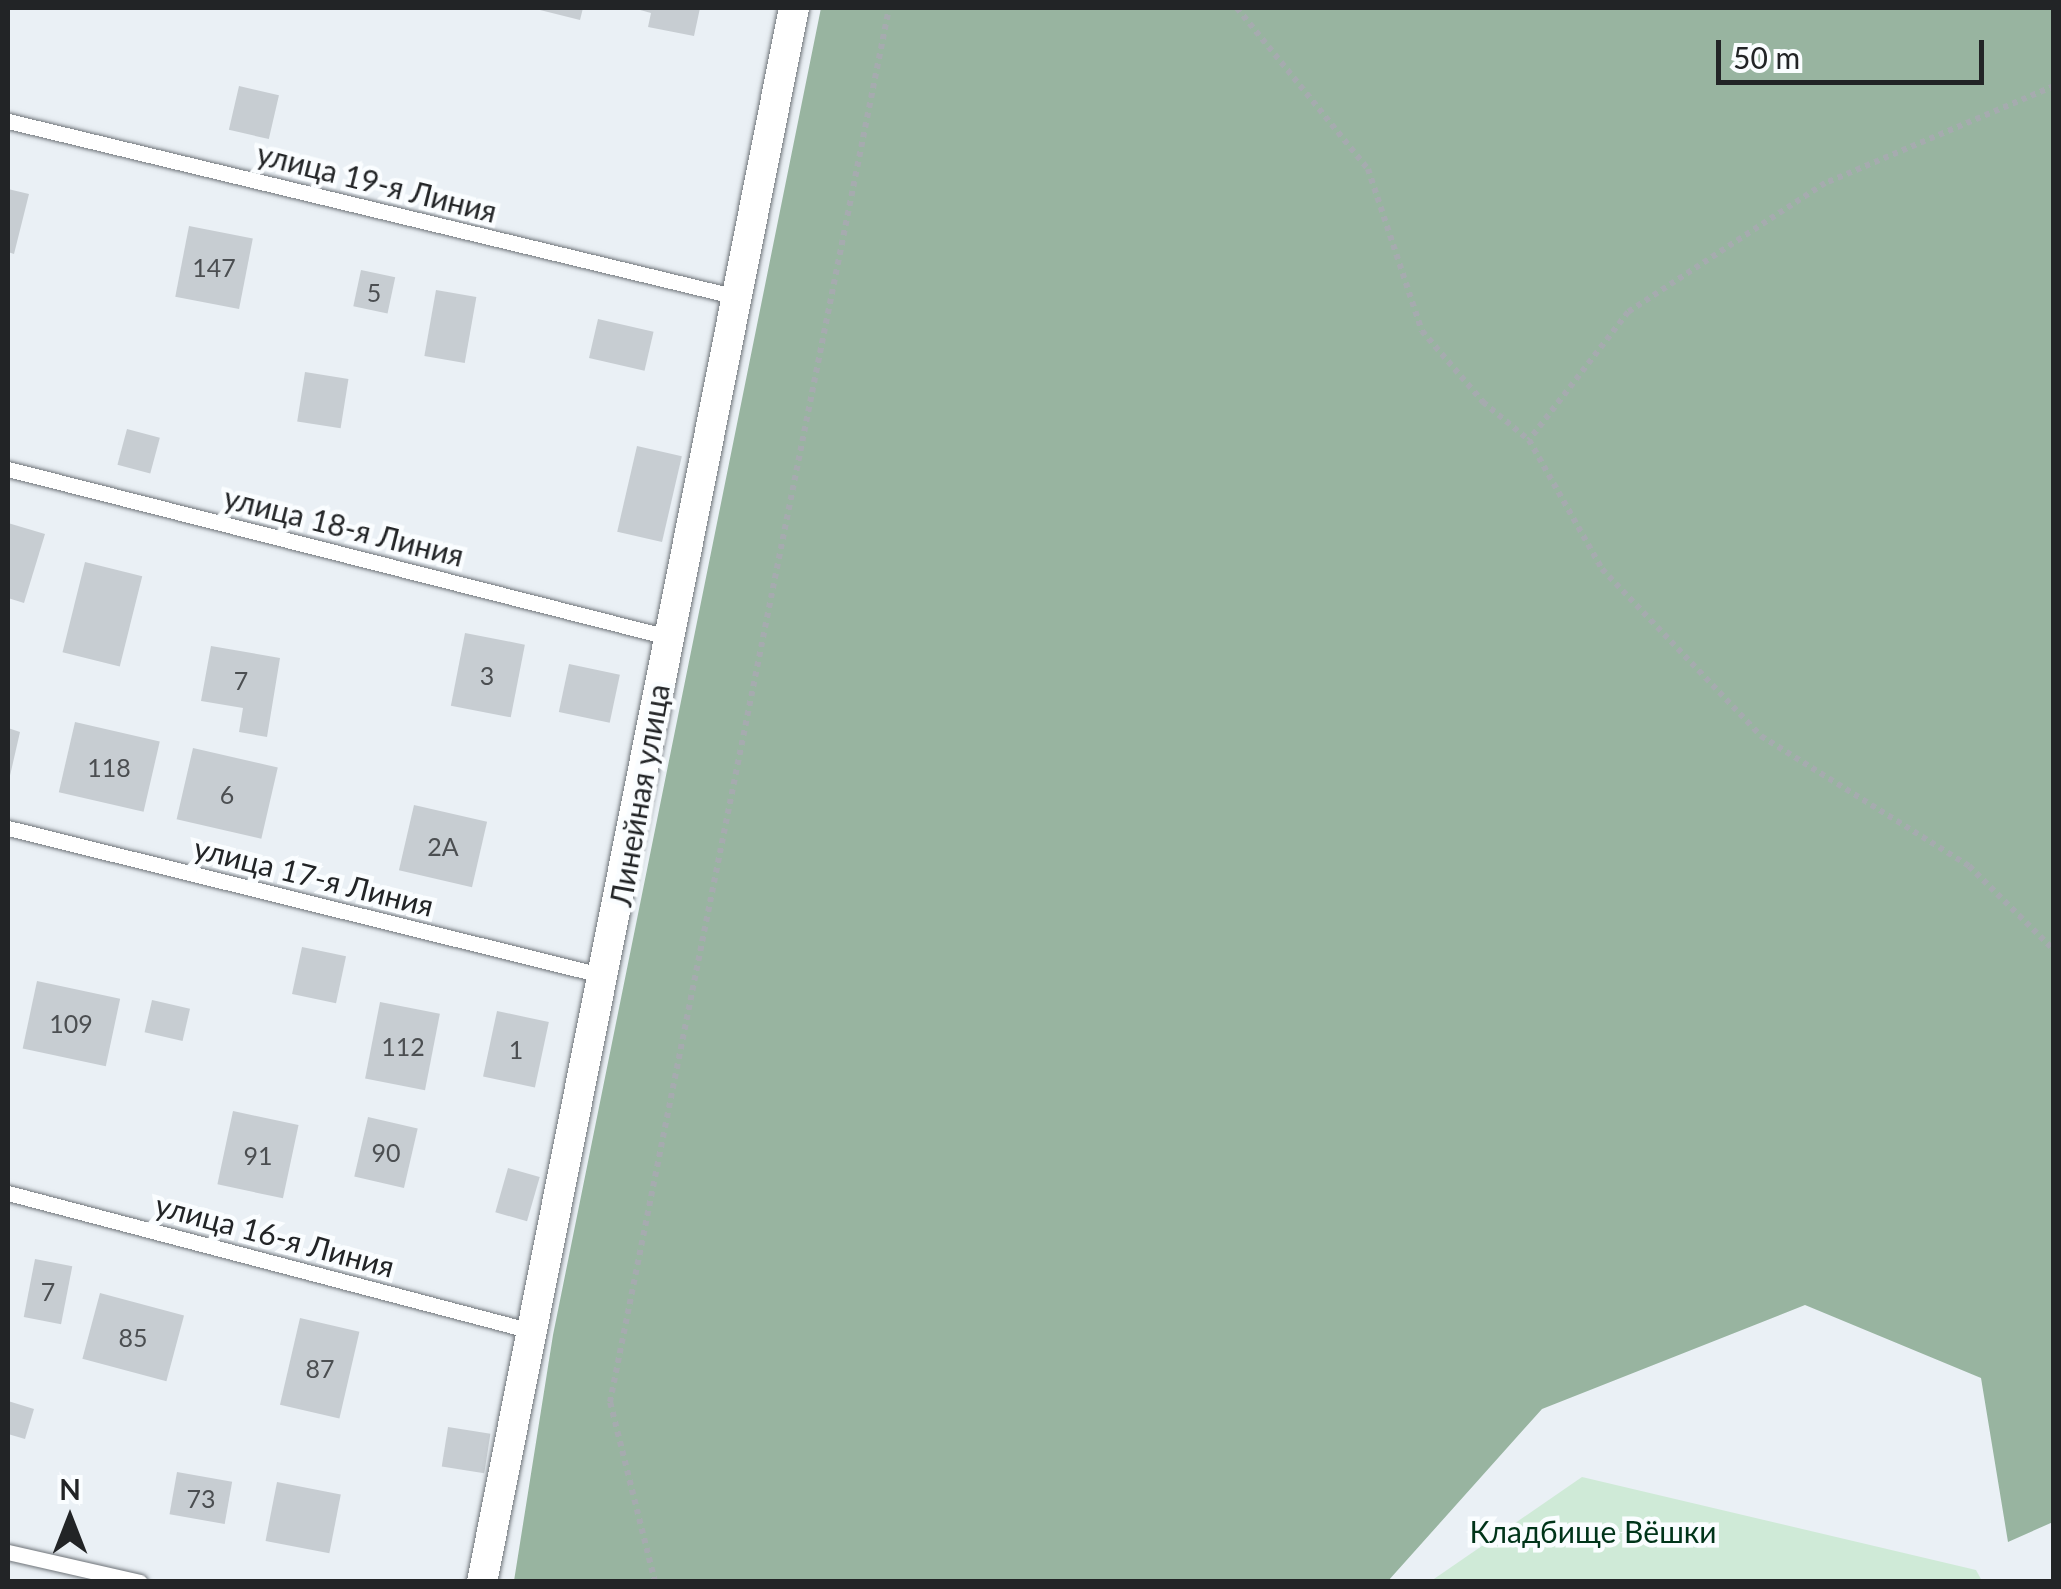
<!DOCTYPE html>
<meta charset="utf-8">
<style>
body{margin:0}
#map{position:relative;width:2061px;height:1589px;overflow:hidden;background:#eaf0f5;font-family:Lato,sans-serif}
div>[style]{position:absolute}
.green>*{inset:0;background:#cfead7}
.forest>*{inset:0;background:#98b4a0}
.building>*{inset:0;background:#c7cdd2;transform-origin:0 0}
.path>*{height:6px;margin-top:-3px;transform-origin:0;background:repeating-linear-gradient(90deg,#a6abaf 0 5px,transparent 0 10px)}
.roads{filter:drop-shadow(0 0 2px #6e7378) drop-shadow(0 0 2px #6e7378)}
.service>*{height:15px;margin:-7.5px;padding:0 7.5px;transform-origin:7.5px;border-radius:7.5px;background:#fff}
.minor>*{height:30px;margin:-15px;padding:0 15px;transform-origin:15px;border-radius:15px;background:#fff}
span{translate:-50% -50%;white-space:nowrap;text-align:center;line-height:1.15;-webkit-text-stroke:9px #fafdff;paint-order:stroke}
.number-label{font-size:25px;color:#4b4e51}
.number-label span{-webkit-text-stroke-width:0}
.street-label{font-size:30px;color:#222426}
.park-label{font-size:30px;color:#003419}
.frame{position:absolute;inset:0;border:10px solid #222426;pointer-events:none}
.north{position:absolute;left:20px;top:1469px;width:100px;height:100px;-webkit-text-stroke:8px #fafdff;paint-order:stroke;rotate:0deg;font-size:28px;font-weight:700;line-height:40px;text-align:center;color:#222426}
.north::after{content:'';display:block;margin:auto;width:35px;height:45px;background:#222426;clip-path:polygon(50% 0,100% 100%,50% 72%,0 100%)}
.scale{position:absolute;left:1716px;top:40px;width:268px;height:45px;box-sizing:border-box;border:5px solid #222426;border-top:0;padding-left:12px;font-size:30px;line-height:35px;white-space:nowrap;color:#222426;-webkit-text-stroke:8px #fafdff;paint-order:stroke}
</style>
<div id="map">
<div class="green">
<i style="clip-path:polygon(1582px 1477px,1976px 1570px,1982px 1581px,1431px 1581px)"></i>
</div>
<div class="forest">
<i style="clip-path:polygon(821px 8px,2053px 8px,2053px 1522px,2008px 1542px,1981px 1378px,1805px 1305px,1542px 1409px,1388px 1581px,514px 1581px,553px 1335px)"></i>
</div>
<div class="building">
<i style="clip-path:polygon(532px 8px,583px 8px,580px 20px)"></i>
<i style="clip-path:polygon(633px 8px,700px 8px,694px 36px,648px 27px,651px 13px)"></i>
<i style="left:239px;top:86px;width:41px;height:45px;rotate:13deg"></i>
<i style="clip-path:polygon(8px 189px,29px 194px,14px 254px,8px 252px)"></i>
<i style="left:189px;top:226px;width:65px;height:72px;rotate:11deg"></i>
<i style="left:361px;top:270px;width:35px;height:37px;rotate:12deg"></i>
<i style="left:436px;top:290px;width:41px;height:67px;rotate:10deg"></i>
<i style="left:598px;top:319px;width:57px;height:40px;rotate:13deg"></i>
<i style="left:305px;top:372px;width:44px;height:50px;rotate:9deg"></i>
<i style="left:127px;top:429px;width:34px;height:37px;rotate:15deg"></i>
<i style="left:637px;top:446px;width:46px;height:88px;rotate:13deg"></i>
<i style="clip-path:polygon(8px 523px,45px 534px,24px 603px,8px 598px)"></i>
<i style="left:85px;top:562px;width:59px;height:93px;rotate:14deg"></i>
<i style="left:465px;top:633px;width:61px;height:74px;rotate:11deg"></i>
<i style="clip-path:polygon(211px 646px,280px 658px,267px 737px,239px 732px,243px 708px,201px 701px)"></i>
<i style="left:569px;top:664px;width:52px;height:49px;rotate:12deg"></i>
<i style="left:75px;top:722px;width:87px;height:72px;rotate:13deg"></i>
<i style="clip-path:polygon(8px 728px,20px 732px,9px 780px,8px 780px)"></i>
<i style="left:193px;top:748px;width:87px;height:73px;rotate:13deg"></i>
<i style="left:414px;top:805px;width:75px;height:67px;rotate:13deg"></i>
<i style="left:302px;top:947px;width:45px;height:48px;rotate:12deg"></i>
<i style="left:37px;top:981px;width:85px;height:69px;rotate:12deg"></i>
<i style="left:152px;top:1000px;width:39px;height:33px;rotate:13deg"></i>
<i style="left:380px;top:1002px;width:61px;height:78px;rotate:11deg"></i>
<i style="left:497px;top:1011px;width:53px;height:67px;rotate:12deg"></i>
<i style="left:233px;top:1111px;width:67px;height:75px;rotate:12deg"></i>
<i style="left:368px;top:1117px;width:51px;height:61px;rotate:13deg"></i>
<i style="left:508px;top:1168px;width:33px;height:46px;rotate:16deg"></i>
<i style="left:35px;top:1259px;width:38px;height:59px;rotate:11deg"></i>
<i style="left:100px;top:1293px;width:87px;height:68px;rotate:15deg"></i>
<i style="left:300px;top:1318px;width:61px;height:89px;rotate:13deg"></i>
<i style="clip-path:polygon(8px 1401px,34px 1409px,25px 1439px,8px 1434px)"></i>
<i style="left:448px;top:1427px;width:43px;height:40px;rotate:9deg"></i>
<i style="left:177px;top:1472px;width:56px;height:43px;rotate:10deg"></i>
<i style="left:277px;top:1482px;width:65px;height:60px;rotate:11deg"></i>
</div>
<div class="path">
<i style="left:1237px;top:8px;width:208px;rotate:50.9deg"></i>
<i style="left:1368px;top:169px;width:171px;rotate:71.6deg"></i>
<i style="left:1422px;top:331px;width:94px;rotate:49.3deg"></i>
<i style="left:1483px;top:402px;width:60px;rotate:39.6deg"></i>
<i style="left:2054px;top:86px;width:249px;rotate:157deg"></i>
<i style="left:1825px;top:183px;width:235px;rotate:146.8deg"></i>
<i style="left:1628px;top:312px;width:162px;rotate:127.7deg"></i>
<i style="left:1529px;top:440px;width:148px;rotate:60.5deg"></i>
<i style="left:1602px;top:569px;width:231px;rotate:46.4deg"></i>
<i style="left:1761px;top:736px;width:245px;rotate:32deg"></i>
<i style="left:1969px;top:866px;width:120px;rotate:44.7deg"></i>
<i style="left:655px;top:1582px;width:186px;rotate:-104deg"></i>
<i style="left:610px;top:1402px;width:1422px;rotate:-78.68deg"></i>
</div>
<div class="roads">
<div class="service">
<i style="left:8px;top:121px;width:746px;rotate:13.57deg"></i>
<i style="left:8px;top:469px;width:681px;rotate:14.28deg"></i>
<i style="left:8px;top:828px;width:615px;rotate:13.92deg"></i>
<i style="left:8px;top:1193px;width:538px;rotate:14.76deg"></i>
<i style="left:8px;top:1552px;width:135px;rotate:12.8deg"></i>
</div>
<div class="minor">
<i style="left:482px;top:1582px;width:1605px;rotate:-78.79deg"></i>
</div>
</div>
<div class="number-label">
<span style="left:214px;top:267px">147</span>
<span style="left:374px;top:292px">5</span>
<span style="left:487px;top:675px">3</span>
<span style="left:241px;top:680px">7</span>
<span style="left:109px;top:767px">118</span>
<span style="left:227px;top:794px">6</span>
<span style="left:443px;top:846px">2А</span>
<span style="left:71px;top:1023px">109</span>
<span style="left:403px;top:1046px">112</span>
<span style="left:516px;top:1049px">1</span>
<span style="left:386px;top:1152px">90</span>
<span style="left:258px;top:1155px">91</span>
<span style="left:48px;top:1291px">7</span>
<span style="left:133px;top:1337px">85</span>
<span style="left:320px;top:1368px">87</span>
<span style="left:201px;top:1498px">73</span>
</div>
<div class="street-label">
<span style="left:377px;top:182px;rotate:14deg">улица 19-я Линия</span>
<span style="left:344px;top:526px;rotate:14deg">улица 18-я Линия</span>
<span style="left:639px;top:795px;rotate:-80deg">Линейная улица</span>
<span style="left:314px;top:876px;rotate:14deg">улица 17-я Линия</span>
<span style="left:275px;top:1235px;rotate:15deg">улица 16-я Линия</span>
</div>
<div class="park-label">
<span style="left:1593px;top:1531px">Кладбище Вёшки</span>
</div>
<div class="frame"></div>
<div class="north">N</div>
<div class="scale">50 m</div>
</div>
